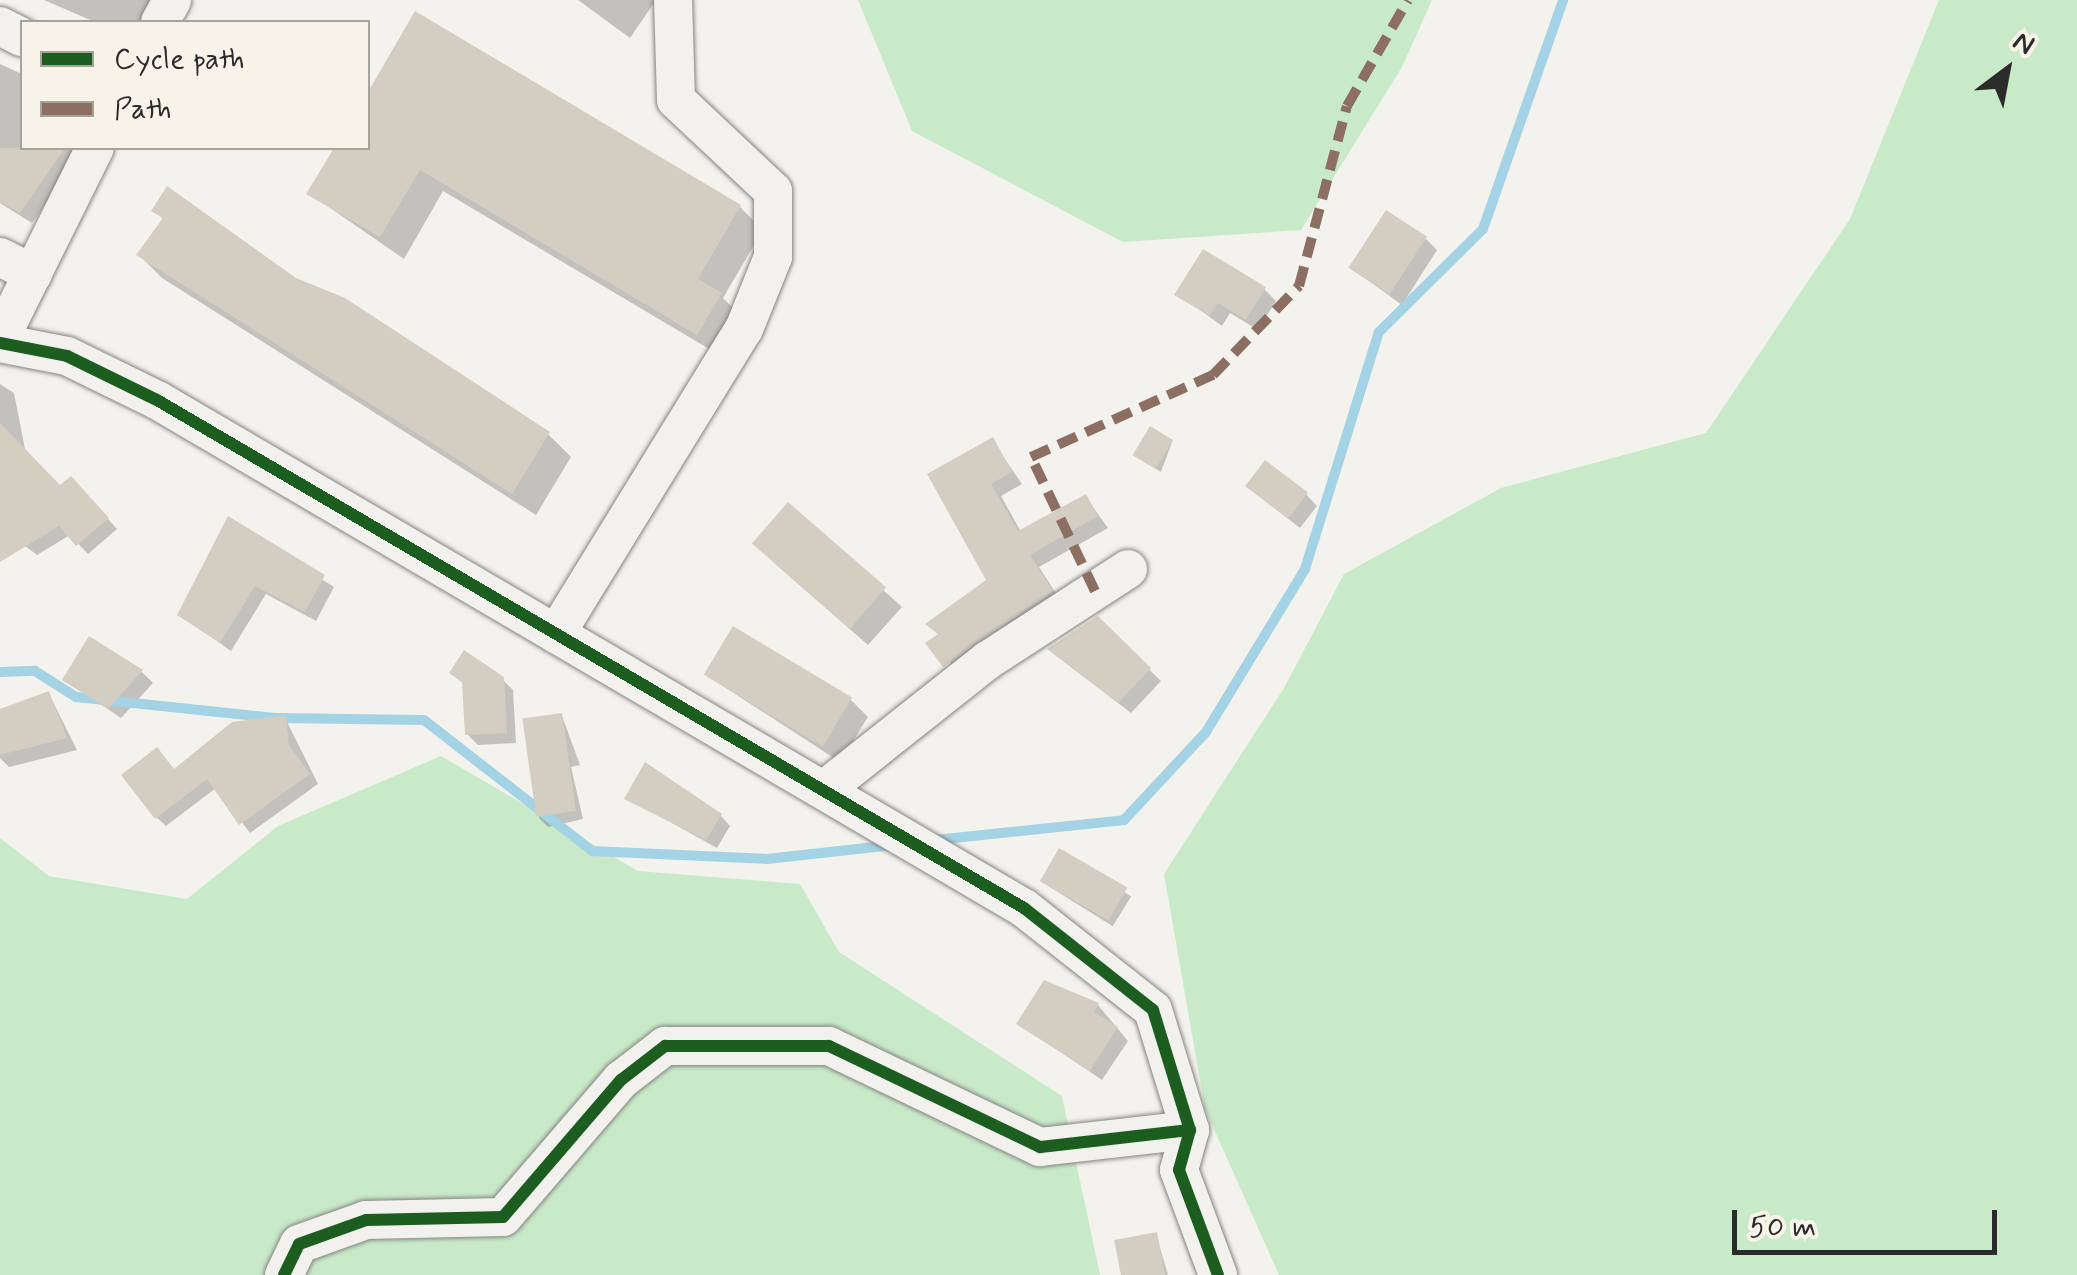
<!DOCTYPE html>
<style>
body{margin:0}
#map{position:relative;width:2077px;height:1275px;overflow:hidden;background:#f4f2ec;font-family:Mynerve,sans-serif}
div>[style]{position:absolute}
.green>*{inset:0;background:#c9eac8}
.shadow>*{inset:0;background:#0003;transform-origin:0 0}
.stream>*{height:10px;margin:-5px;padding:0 5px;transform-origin:5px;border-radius:5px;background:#a4d3e6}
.building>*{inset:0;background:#d4cec2;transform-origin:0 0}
.roads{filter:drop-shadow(0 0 2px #858582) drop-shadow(0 0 2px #858582)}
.street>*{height:38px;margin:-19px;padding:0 19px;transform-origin:19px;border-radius:19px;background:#f2f1ed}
.quiet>*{height:10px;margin-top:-5px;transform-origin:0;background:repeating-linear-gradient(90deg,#8d6e63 0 20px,transparent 0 30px)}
.cycleway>*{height:12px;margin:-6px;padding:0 6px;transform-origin:6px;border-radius:6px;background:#1b5e20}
span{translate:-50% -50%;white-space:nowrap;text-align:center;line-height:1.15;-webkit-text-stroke:8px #f7f3e8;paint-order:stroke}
.legend{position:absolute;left:20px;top:20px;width:350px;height:130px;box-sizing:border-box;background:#f7f3e8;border:2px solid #a5a39c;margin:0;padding:12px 18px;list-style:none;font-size:30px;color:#2b2b2b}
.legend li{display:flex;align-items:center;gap:20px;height:50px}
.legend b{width:50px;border:2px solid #a5a39c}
.north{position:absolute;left:1957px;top:20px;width:100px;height:100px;-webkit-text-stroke:8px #f7f3e8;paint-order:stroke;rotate:32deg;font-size:28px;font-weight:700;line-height:40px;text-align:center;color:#2b2b2b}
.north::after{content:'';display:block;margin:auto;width:35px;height:45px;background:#2b2b2b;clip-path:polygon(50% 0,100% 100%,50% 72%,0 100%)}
.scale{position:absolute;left:1732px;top:1210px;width:265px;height:45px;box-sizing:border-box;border:5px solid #2b2b2b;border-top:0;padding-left:12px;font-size:30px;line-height:35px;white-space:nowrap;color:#2b2b2b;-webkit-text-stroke:8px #f7f3e8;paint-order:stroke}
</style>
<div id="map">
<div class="green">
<i style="clip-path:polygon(858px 0,1432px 0,1402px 67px,1301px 230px,1123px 242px,912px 131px)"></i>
<i style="clip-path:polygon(1939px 0,2077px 0,2077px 1275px,1279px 1275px,1205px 1109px,1164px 874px,1284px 688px,1344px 574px,1501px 488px,1706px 433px,1850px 219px)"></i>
<i style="clip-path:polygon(441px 756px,638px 871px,800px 884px,839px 952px,1062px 1096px,1100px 1275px,0 1275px,0 838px,49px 876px,187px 899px,278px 826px)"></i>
</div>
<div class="shadow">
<i style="clip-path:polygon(44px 0,163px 0,151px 22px,95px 22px)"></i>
<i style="clip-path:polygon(578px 0,656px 0,630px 38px)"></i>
<i style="clip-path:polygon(416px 15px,740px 207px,763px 230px,723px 298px,743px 318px,721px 356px,443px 191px,404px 259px,310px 194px,337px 148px,368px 148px,368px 97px)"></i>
<i style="clip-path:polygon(0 64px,22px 74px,22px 148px,86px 148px,32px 223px,0 203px)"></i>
<i style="clip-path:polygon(155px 210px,295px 280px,548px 434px,571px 457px,536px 515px,162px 278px,139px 255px,164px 220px)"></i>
<i style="clip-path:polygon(1426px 239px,1437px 250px,1402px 305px,1351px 268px)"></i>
<i style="clip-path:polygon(1264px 289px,1276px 301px,1258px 330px,1230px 313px,1222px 326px,1178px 294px)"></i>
<i style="clip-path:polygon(0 384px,14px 393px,26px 454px,60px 489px,81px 489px,117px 529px,88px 554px,70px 535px,37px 555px,0 527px)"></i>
<i style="clip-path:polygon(992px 440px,1022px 484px,1001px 496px,1021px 532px,1086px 497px,1108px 528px,1039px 567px,1062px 603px,956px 677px,940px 635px,989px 580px,930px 475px)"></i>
<i style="clip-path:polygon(1172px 442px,1161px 472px,1140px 459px)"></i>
<i style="clip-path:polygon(1306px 494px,1317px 506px,1300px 528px,1260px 497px)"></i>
<i style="clip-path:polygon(789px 505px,902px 607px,868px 645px,772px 561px)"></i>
<i style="clip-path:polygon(229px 520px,334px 587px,316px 621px,266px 594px,231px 651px,180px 615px)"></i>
<i style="clip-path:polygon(1097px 619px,1161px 681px,1131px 713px,1062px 660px)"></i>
<i style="clip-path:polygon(142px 672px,153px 683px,121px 718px,65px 680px)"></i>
<i style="clip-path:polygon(452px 673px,502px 679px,513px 690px,516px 743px,478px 745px,467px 734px,465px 685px)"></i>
<i style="clip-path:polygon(706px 675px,850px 699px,868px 717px,840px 762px)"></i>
<i style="clip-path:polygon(49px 694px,77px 750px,9px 767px,0 758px,0 711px)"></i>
<i style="clip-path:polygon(562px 716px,580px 765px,571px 767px,583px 819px,548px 827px,539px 818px)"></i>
<i style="clip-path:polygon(285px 718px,318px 784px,250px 833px,216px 788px,166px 826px,156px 817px,175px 771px)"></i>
<i style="clip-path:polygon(627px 798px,721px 816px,730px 826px,717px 848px)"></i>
<i style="left:1060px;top:852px;width:84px;height:35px;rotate:32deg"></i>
<i style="clip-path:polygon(1045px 983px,1098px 1005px,1128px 1041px,1102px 1080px,1019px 1024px)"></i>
<i style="clip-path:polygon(1156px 1234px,1168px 1275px,1127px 1275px)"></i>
</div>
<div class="stream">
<i style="left:0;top:672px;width:35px;rotate:-2deg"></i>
<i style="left:35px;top:671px;width:49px;rotate:32.4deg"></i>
<i style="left:76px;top:697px;width:202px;rotate:6deg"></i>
<i style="left:277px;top:718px;width:147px;rotate:0.8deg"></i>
<i style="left:424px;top:720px;width:213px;rotate:37.9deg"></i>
<i style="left:592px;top:851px;width:175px;rotate:2.6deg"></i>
<i style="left:767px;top:859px;width:127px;rotate:-6.3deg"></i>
<i style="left:935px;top:840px;width:190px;rotate:-6deg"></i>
<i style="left:1124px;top:820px;width:120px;rotate:-47deg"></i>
<i style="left:1206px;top:732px;width:191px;rotate:-58.7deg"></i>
<i style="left:1305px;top:569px;width:248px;rotate:-72.7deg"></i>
<i style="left:1379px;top:332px;width:146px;rotate:-44.7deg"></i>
<i style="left:1483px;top:229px;width:243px;rotate:-70.7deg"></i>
</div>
<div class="building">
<i style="clip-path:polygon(415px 11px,741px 205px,698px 279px,722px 293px,697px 335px,420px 170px,380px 237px,306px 194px,334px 148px,368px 148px,368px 92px)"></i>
<i style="clip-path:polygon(0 148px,65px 148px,20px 213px,0 202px)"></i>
<i style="clip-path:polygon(167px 186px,296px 278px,345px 298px,550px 432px,512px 494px,136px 255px,163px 218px,151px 211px)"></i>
<i style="left:1386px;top:210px;width:49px;height:69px;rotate:33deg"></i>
<i style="clip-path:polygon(1203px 249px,1266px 287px,1246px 320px,1218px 303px,1210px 316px,1174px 295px)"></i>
<i style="clip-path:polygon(0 423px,60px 485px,71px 476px,109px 518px,76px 546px,59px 526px,0 562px)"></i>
<i style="left:1150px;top:426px;width:27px;height:34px;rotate:31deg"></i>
<i style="clip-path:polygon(993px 437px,1012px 472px,991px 484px,1018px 531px,1086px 494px,1098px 516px,1030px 555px,1053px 591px,943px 667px,925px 643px,938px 634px,925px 624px,986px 580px,927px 474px)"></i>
<i style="left:1265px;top:460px;width:54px;height:33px;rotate:37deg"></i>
<i style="left:788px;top:502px;width:130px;height:55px;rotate:41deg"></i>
<i style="clip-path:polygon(228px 516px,325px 575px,305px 612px,255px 586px,220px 643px,177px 615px)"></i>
<i style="clip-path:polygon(1098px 616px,1151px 668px,1118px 703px,1047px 649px)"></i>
<i style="left:733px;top:626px;width:139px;height:57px;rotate:31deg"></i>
<i style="clip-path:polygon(89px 636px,143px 670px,108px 709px,62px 680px)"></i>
<i style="clip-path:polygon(464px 650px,504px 677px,507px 733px,465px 735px,462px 682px,449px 673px)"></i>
<i style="clip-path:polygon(49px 691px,67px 738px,0 755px,0 709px)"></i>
<i style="left:562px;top:713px;width:99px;height:40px;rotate:82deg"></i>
<i style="clip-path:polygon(286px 715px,289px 745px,310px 774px,239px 825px,207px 779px,155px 819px,121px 775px,157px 747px,174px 769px,232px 722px)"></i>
<i style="clip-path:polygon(645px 762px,722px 814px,706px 840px,624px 799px)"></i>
<i style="left:1059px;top:848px;width:79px;height:38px;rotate:30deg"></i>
<i style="clip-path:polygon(1044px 980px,1099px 1003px,1094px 1012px,1118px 1027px,1090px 1071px,1016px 1024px)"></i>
<i style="clip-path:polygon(1157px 1232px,1165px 1275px,1121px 1275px,1114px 1240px)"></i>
</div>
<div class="roads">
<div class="street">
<i style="left:160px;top:22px;width:25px;rotate:-61deg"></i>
<i style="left:0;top:26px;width:25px;rotate:27deg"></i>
<i style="left:0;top:257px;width:37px;rotate:27deg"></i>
<i style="left:0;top:339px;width:213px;rotate:-63.6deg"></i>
<i style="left:0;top:343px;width:68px;rotate:11deg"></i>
<i style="left:67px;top:356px;width:100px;rotate:26.1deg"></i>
<i style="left:157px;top:400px;width:1005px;rotate:30.37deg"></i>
<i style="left:1024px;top:908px;width:164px;rotate:38.3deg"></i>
<i style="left:1153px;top:1010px;width:126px;rotate:72.9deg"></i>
<i style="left:1190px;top:1130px;width:41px;rotate:105.4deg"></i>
<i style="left:1179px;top:1170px;width:112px;rotate:69.6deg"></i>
<i style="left:556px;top:634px;width:358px;rotate:-58.4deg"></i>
<i style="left:744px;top:329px;width:78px;rotate:-68.1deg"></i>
<i style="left:773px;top:257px;width:66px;rotate:-90deg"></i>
<i style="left:773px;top:191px;width:133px;rotate:-136.8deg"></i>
<i style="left:676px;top:100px;width:100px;rotate:-91.7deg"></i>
<i style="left:825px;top:789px;width:208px;rotate:-38.4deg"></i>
<i style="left:988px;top:660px;width:167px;rotate:-33deg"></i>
<i style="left:284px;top:1275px;width:34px;rotate:-64deg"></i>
<i style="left:299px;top:1244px;width:71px;rotate:-19.7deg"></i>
<i style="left:366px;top:1220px;width:137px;rotate:-1.3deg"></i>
<i style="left:503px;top:1217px;width:181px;rotate:-49.3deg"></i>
<i style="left:621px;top:1080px;width:56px;rotate:-37.7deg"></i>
<i style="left:665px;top:1046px;width:164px"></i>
<i style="left:829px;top:1046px;width:234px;rotate:25.6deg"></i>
<i style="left:1040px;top:1147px;width:151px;rotate:-6.5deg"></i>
</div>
</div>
<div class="quiet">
<i style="left:1095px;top:591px;width:148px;rotate:-115.5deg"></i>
<i style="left:1031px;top:457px;width:200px;rotate:-24.3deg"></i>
<i style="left:1213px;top:375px;width:124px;rotate:-46deg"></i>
<i style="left:1299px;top:286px;width:186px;rotate:-75.1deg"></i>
<i style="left:1347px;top:106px;width:122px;rotate:-60.1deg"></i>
</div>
<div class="cycleway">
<i style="left:0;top:343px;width:68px;rotate:11deg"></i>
<i style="left:67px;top:356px;width:100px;rotate:26.1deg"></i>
<i style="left:157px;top:400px;width:1005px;rotate:30.37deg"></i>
<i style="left:1024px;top:908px;width:164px;rotate:38.3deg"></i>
<i style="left:1153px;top:1010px;width:126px;rotate:72.9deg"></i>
<i style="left:1190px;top:1130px;width:41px;rotate:105.4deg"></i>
<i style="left:1179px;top:1170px;width:112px;rotate:69.6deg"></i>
<i style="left:284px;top:1275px;width:34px;rotate:-64deg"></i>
<i style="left:299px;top:1244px;width:71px;rotate:-19.7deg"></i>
<i style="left:366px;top:1220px;width:137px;rotate:-1.3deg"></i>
<i style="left:503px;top:1217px;width:181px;rotate:-49.3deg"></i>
<i style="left:621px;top:1080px;width:56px;rotate:-37.7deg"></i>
<i style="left:665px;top:1046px;width:164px"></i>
<i style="left:829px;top:1046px;width:234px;rotate:25.6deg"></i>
<i style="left:1040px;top:1147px;width:151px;rotate:-6.5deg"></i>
</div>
<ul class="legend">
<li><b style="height:12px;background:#1b5e20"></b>Cycle path</li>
<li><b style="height:12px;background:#8d6e63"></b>Path</li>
</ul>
<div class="north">N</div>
<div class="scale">50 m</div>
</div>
